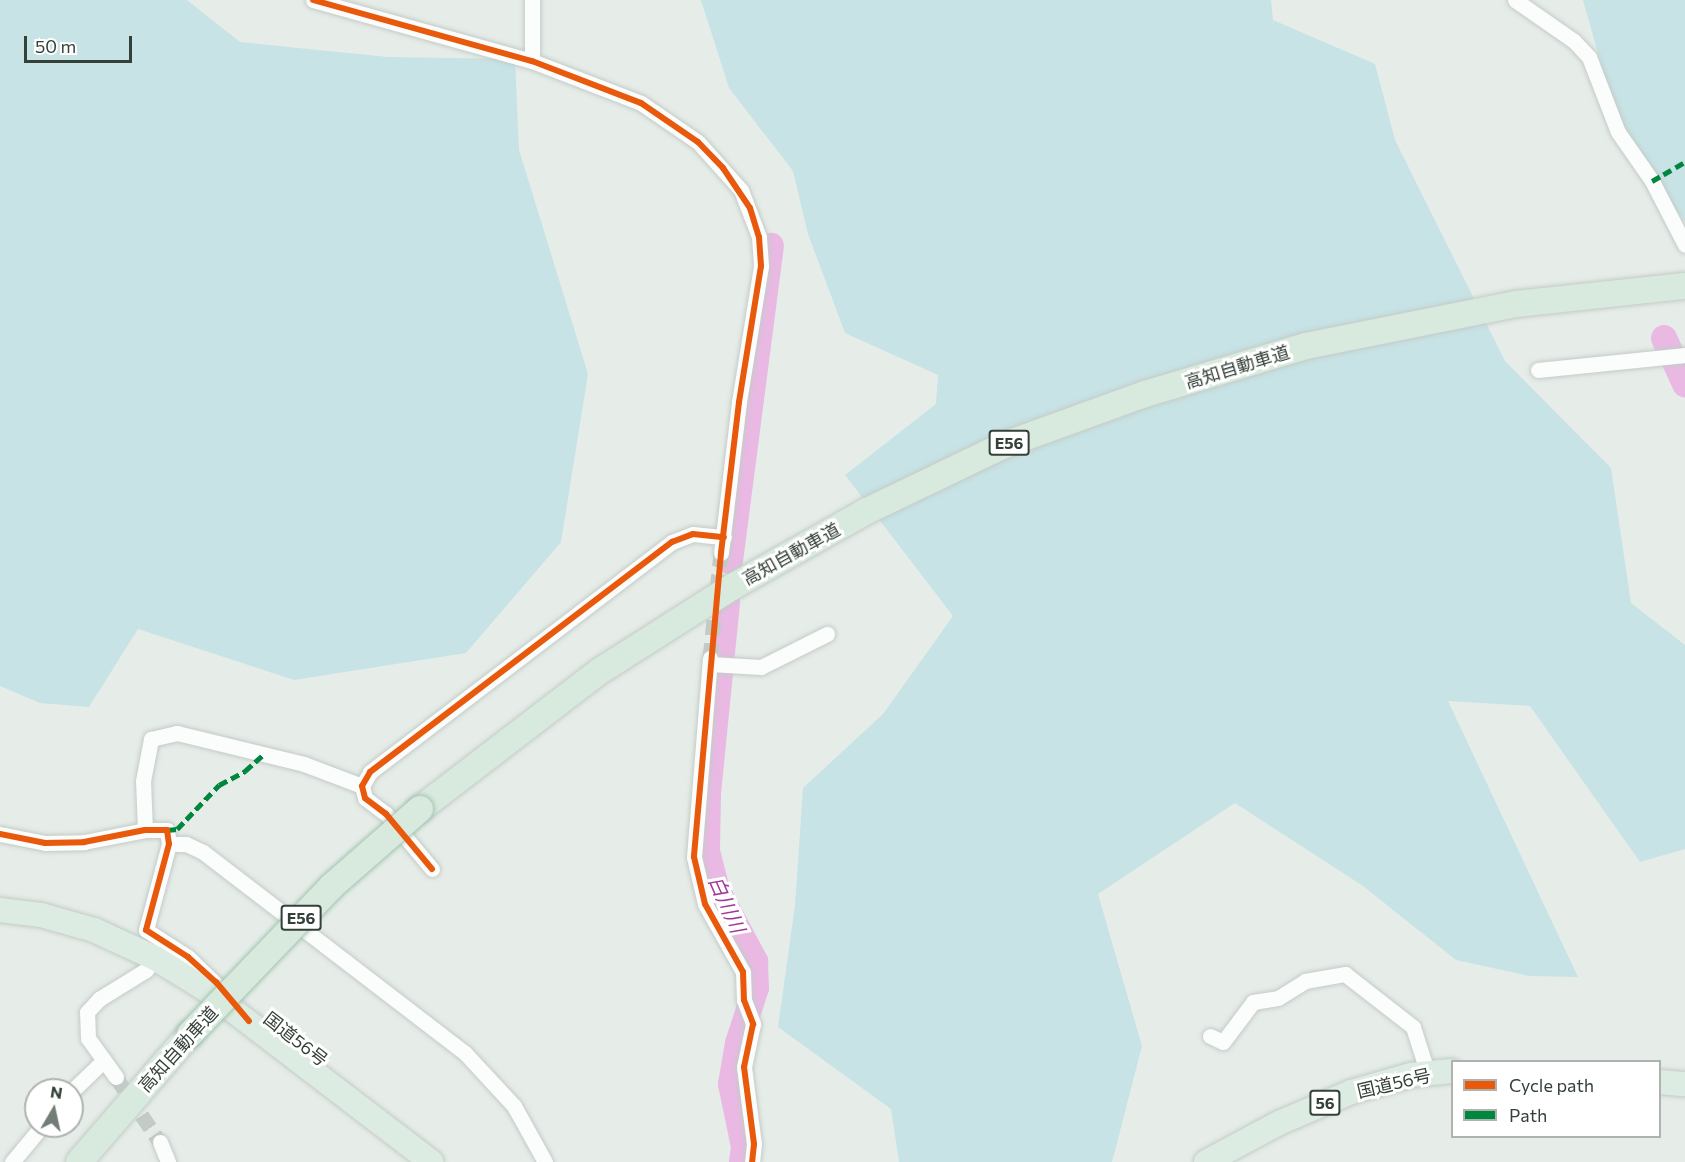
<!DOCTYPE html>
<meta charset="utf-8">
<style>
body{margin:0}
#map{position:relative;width:1685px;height:1162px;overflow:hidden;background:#e6ede9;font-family:Commissioner,"Noto Sans JP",sans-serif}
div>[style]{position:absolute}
.green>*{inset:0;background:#c7e3e5}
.river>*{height:26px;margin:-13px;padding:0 13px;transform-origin:13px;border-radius:13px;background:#e9b9e4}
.minor-tunnel>*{height:15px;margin-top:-7.5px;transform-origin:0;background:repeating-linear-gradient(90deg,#c2cbc6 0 15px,transparent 0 23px)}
.roads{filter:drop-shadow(0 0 2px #c4cbc7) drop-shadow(0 0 2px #c4cbc7)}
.minor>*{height:15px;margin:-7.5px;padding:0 7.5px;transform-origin:7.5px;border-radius:7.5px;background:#fbfcfc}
.trunk>*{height:24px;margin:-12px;padding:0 12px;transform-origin:12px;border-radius:12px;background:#ddece2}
.motorway>*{height:26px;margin:-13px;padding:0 13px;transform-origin:13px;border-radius:13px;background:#d8e9de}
.bridges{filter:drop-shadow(0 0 2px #a3c3ae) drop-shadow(0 0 2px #a3c3ae)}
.motorway-bridge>*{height:26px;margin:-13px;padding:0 13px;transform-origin:13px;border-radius:13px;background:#d8e9de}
.quiet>*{height:4.5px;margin-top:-2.25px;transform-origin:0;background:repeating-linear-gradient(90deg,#00873e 0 9px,transparent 0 13.5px)}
.cycleway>*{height:6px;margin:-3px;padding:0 3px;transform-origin:3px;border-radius:3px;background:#e8590c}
span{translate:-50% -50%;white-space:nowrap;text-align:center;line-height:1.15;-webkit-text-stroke:6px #fff;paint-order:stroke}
.shield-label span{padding:2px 4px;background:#fff;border:2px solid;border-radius:4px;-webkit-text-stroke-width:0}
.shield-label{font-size:16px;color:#344138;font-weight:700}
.street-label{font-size:18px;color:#344138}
.water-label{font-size:20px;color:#a43697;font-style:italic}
.legend{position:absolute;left:1451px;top:1060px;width:210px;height:78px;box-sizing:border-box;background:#fff;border:2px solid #aeb3af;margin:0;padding:8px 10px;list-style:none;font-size:18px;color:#344138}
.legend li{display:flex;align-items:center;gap:12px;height:30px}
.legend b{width:30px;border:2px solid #aeb3af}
.north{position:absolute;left:24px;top:1078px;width:60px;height:60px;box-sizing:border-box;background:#fff;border:2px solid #aeb3af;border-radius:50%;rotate:9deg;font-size:16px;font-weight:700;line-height:24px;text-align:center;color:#344138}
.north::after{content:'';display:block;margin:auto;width:21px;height:27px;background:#727d76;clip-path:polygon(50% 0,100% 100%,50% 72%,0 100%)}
.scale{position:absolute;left:24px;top:36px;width:108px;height:27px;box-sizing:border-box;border:3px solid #344138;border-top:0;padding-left:8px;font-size:18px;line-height:21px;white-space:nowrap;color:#344138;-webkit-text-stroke:4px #fff;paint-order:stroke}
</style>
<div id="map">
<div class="green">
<i style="clip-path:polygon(0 0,187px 0,240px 42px,388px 57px,515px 59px,519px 150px,588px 374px,561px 542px,466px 653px,294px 680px,138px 629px,89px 707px,40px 703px,0 686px)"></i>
<i style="clip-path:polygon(701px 0,1271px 0,1273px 20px,1375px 64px,1395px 140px,1505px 361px,1611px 468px,1631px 603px,1685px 645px,1685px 849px,1640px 862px,1530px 706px,1448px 701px,1578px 977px,1529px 976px,1456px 960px,1363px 886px,1235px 803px,1098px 894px,1142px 1046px,1112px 1162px,899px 1162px,891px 1109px,778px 1027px,795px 905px,803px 788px,883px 714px,953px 616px,845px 475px,936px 404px,938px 375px,845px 333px,808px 234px,793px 171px,729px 88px)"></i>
<i style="clip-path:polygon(1583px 0,1685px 0,1685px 222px,1622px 139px)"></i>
</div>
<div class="river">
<i style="left:1664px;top:338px;width:51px;rotate:65.5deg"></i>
<i style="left:730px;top:561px;width:318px;rotate:-82.6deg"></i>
<i style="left:727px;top:603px;width:191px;rotate:95.7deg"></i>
<i style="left:708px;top:793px;width:58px;rotate:91deg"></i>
<i style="left:707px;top:851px;width:40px;rotate:75.6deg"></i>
<i style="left:717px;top:890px;width:81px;rotate:61.8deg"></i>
<i style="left:755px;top:961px;width:27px;rotate:88deg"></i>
<i style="left:756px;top:988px;width:58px;rotate:108.1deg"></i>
<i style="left:738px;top:1043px;width:42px;rotate:99.7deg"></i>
<i style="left:731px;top:1084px;width:64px;rotate:78.3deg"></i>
<i style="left:744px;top:1147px;width:15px;rotate:98deg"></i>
</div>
<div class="minor-tunnel">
<i style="left:710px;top:658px;width:106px;rotate:-84deg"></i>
<i style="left:116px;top:1077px;width:78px;rotate:55.9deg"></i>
</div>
<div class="roads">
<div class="minor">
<i style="left:313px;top:0;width:227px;rotate:15.6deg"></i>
<i style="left:532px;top:61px;width:117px;rotate:21.1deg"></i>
<i style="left:641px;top:103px;width:69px;rotate:34.4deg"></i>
<i style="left:698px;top:142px;width:64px;rotate:48.1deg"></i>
<i style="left:741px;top:190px;width:50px;rotate:69deg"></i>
<i style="left:759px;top:237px;width:29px;rotate:86deg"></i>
<i style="left:761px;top:266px;width:138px;rotate:99.2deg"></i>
<i style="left:739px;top:402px;width:152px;rotate:96.8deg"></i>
<i style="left:1515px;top:0;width:72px;rotate:34.8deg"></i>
<i style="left:1574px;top:41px;width:22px;rotate:47deg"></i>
<i style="left:1589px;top:57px;width:80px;rotate:68.9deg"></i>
<i style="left:1618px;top:132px;width:60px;rotate:55.2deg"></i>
<i style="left:1652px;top:181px;width:72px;rotate:62.7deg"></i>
<i style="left:532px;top:61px;width:61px;rotate:-90deg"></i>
<i style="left:1538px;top:370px;width:148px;rotate:-5.8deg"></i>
<i style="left:710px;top:658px;width:200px;rotate:94.6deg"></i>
<i style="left:694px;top:857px;width:48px;rotate:76.8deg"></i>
<i style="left:705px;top:904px;width:78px;rotate:60.8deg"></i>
<i style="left:743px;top:972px;width:28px;rotate:88deg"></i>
<i style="left:744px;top:1000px;width:26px;rotate:69deg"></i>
<i style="left:753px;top:1024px;width:44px;rotate:101.8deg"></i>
<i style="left:744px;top:1067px;width:78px;rotate:82.6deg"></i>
<i style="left:754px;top:1144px;width:18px;rotate:96deg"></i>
<i style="left:710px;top:664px;width:51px;rotate:3.4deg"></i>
<i style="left:761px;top:667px;width:74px;rotate:-26.6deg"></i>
<i style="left:145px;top:830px;width:49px;rotate:-92.3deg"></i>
<i style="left:143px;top:781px;width:43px;rotate:-79.2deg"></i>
<i style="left:151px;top:739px;width:27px;rotate:-13deg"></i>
<i style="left:177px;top:733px;width:131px;rotate:13.7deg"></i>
<i style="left:304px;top:764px;width:62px;rotate:20.8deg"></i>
<i style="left:0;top:834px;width:46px;rotate:11.3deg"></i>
<i style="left:45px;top:843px;width:39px;rotate:-1deg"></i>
<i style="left:84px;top:842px;width:62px;rotate:-11.1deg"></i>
<i style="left:145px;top:830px;width:22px"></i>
<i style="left:167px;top:830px;width:14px;rotate:82deg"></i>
<i style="left:169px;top:844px;width:89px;rotate:105deg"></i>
<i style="left:146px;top:930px;width:50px;rotate:32.7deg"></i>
<i style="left:188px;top:957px;width:59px;rotate:44.3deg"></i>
<i style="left:169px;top:844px;width:17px"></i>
<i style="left:186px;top:844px;width:19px;rotate:25deg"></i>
<i style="left:203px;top:852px;width:330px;rotate:37.5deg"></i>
<i style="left:465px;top:1053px;width:72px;rotate:47.2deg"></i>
<i style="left:514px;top:1106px;width:64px;rotate:61deg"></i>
<i style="left:432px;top:869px;width:72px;rotate:-129.9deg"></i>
<i style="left:386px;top:814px;width:26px;rotate:-143deg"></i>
<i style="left:365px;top:798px;width:12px;rotate:-104deg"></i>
<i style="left:362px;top:786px;width:16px;rotate:-60deg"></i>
<i style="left:370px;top:772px;width:380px;rotate:-37.3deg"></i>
<i style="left:672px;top:542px;width:22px;rotate:-21deg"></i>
<i style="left:693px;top:534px;width:31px;rotate:6deg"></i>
<i style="left:1210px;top:1036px;width:14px;rotate:25deg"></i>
<i style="left:1223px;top:1042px;width:50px;rotate:-53.1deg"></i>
<i style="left:1253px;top:1002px;width:25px;rotate:-9deg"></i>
<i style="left:1278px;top:998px;width:32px;rotate:-32deg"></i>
<i style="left:1305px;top:981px;width:41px;rotate:-9.9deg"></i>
<i style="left:1345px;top:974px;width:86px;rotate:37.9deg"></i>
<i style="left:1413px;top:1027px;width:49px;rotate:72.3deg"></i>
<i style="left:116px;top:1077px;width:48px;rotate:-125.7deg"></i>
<i style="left:88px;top:1038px;width:26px;rotate:-92deg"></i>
<i style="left:87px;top:1012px;width:18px;rotate:-47deg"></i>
<i style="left:99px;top:999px;width:55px;rotate:-31.7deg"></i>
<i style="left:146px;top:970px;width:15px;rotate:-53deg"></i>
<i style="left:72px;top:1091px;width:43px;rotate:-44.1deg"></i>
<i style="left:160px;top:1142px;width:22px;rotate:68deg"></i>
<i style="left:12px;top:1162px;width:47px;rotate:-50.2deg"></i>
</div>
<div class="trunk">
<i style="left:0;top:910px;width:41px;rotate:7deg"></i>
<i style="left:41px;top:915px;width:55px;rotate:15.8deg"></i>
<i style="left:94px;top:930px;width:67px;rotate:24.7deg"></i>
<i style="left:155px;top:958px;width:59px;rotate:31.8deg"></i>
<i style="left:205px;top:989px;width:285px;rotate:37.4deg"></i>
<i style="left:1660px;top:1082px;width:25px;rotate:5deg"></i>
<i style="left:1206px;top:1162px;width:83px;rotate:-28.1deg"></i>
<i style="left:1279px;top:1123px;width:78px;rotate:-23.3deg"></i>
<i style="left:1351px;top:1092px;width:62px;rotate:-15.8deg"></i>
<i style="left:1411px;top:1075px;width:41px;rotate:-5.6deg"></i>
</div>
<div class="motorway">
<i style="left:420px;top:809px;width:227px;rotate:-37.5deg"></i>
<i style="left:600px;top:671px;width:156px;rotate:-32.5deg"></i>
<i style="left:732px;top:587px;width:155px;rotate:-29.4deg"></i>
<i style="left:867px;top:511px;width:152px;rotate:-25.7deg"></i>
<i style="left:1004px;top:445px;width:150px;rotate:-19.9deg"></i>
<i style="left:1145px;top:394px;width:168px;rotate:-16.6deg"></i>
<i style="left:1306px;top:346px;width:214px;rotate:-11.3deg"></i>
<i style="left:1516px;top:304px;width:170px;rotate:-6.1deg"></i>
<i style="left:79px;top:1162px;width:169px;rotate:-49.1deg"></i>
</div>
</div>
<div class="bridges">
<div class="motorway-bridge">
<i style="left:190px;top:1034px;width:205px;rotate:-46.2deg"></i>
<i style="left:332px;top:886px;width:117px;rotate:-41.2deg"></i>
</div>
</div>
<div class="quiet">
<i style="left:1652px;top:181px;width:38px;rotate:-30deg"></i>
<i style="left:167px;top:830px;width:10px;rotate:-6deg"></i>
<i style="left:177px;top:829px;width:61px;rotate:-46.3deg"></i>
<i style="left:219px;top:785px;width:30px;rotate:-28deg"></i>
<i style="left:245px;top:771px;width:24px;rotate:-42deg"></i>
</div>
<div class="cycleway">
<i style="left:313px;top:0;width:227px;rotate:15.6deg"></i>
<i style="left:532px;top:61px;width:117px;rotate:21.1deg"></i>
<i style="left:641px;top:103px;width:69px;rotate:34.4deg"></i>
<i style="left:698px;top:142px;width:36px;rotate:46deg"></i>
<i style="left:723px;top:168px;width:48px;rotate:56deg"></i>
<i style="left:750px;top:208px;width:30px;rotate:73deg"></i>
<i style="left:759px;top:237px;width:29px;rotate:86deg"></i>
<i style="left:761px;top:266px;width:138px;rotate:99.2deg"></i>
<i style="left:739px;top:402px;width:152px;rotate:96.8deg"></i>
<i style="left:721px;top:553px;width:305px;rotate:95.1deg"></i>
<i style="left:694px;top:857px;width:48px;rotate:76.8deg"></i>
<i style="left:705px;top:904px;width:78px;rotate:60.8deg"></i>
<i style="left:743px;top:972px;width:28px;rotate:88deg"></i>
<i style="left:744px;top:1000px;width:26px;rotate:69deg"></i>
<i style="left:753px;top:1024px;width:44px;rotate:101.8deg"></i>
<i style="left:744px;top:1067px;width:78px;rotate:82.6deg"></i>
<i style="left:754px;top:1144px;width:18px;rotate:96deg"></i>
<i style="left:0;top:834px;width:46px;rotate:11.3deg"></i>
<i style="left:45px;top:843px;width:39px;rotate:-1deg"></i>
<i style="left:84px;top:842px;width:62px;rotate:-11.1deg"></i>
<i style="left:145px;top:830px;width:22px"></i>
<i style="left:167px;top:830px;width:14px;rotate:82deg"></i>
<i style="left:169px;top:844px;width:89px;rotate:105deg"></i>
<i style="left:146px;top:930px;width:50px;rotate:32.7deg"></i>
<i style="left:188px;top:957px;width:38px;rotate:42deg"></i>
<i style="left:216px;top:982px;width:51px;rotate:49.8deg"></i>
<i style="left:432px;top:869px;width:72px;rotate:-129.9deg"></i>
<i style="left:386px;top:814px;width:26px;rotate:-143deg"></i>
<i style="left:365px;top:798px;width:12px;rotate:-104deg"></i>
<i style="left:362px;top:786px;width:16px;rotate:-60deg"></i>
<i style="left:370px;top:772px;width:380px;rotate:-37.3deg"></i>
<i style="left:672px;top:542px;width:22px;rotate:-21deg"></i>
<i style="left:693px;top:534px;width:31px;rotate:6deg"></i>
</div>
<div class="shield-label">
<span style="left:1009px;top:443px">E56</span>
<span style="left:301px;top:918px">E56</span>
<span style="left:1325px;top:1103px">56</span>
</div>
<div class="street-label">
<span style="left:1237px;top:367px;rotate:-17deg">高知自動車道</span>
<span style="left:791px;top:554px;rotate:-29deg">高知自動車道</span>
<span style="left:296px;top:1039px;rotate:38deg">国道56号</span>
<span style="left:178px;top:1049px;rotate:-48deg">高知自動車道</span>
<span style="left:1394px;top:1083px;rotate:-13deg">国道56号</span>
</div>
<div class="water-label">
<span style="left:727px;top:904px;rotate:66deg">白川川</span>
</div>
<ul class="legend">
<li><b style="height:8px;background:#e8590c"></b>Cycle path</li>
<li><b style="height:8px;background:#00873e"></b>Path</li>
</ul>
<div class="north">N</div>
<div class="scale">50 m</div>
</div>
